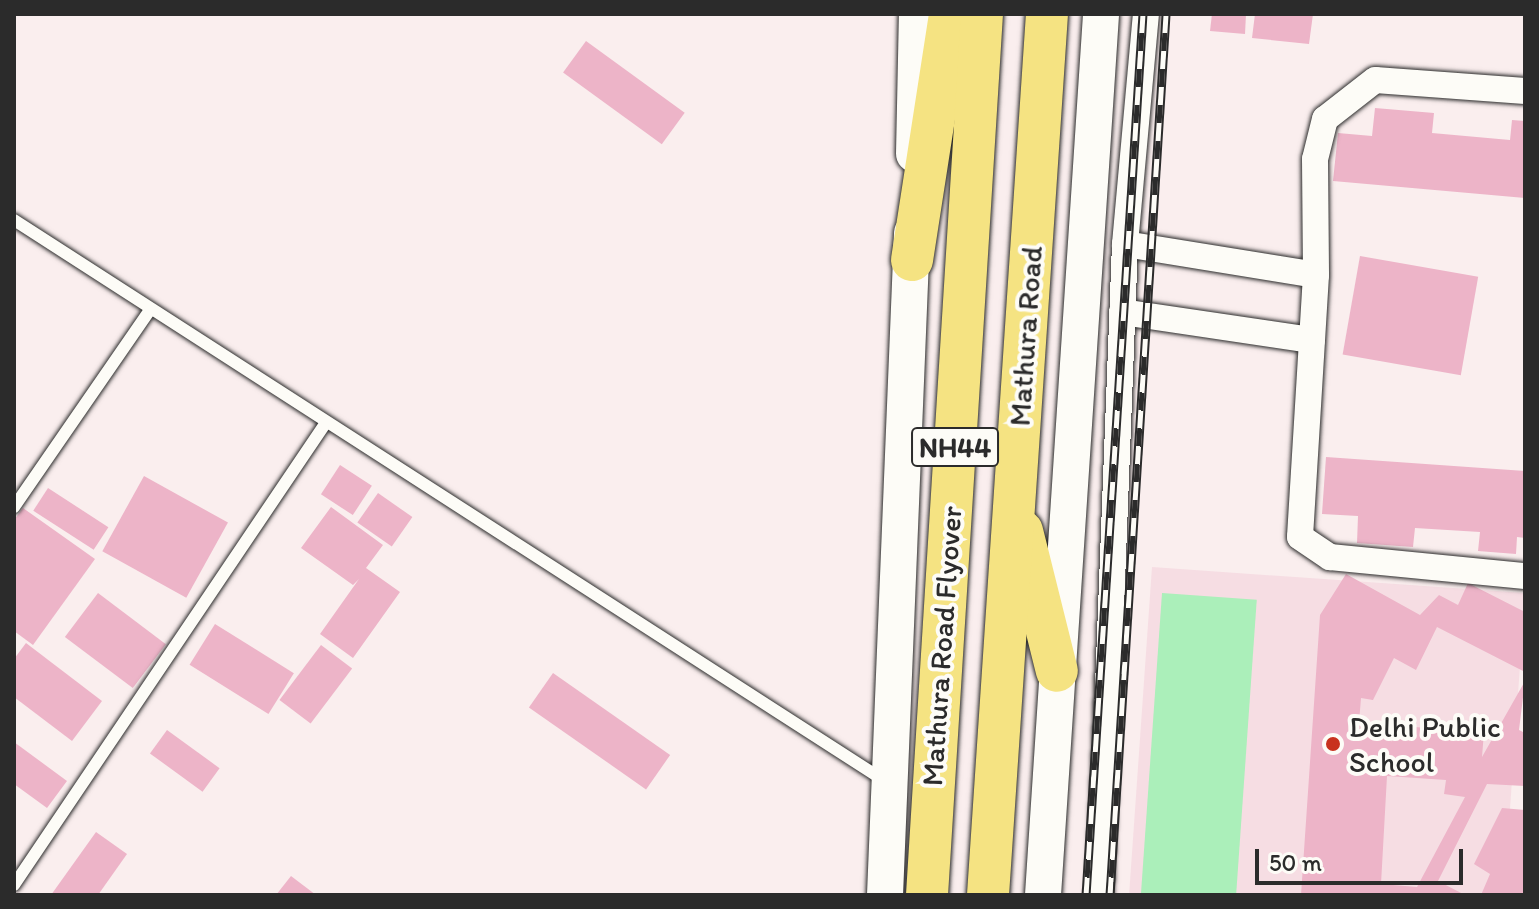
<!DOCTYPE html>
<style>
body{margin:0}
#map{position:relative;width:1539px;height:909px;overflow:hidden;background:#faeeee;font-family:Itim,sans-serif}
div>[style]{position:absolute}
.built>*{inset:0;background:#f6dde3;transform-origin:0 0}
.green>*{inset:0;background:#abefba;transform-origin:0 0}
.building>*{inset:0;background:#edb4c8;transform-origin:0 0}
.roads{filter:drop-shadow(0 0 2px #2b2b2b) drop-shadow(0 0 2px #2b2b2b)}
.service>*{height:12px;margin:-6px;padding:0 6px;transform-origin:6px;border-radius:6px;background:#fdfcf7}
.minor>*{height:26px;margin:-13px;padding:0 13px;transform-origin:13px;border-radius:13px;background:#fdfcf7}
.secondary>*{height:36px;margin:-18px;padding:0 18px;transform-origin:18px;border-radius:18px;background:#fdfcf7}
.trunk>*{height:42px;margin:-21px;padding:0 21px;transform-origin:21px;border-radius:21px;background:#f5e382}
.rail>*{height:9px;margin-top:-4.5px;transform-origin:0;background:repeating-linear-gradient(90deg,#fdfcf7 0 18px,#2b2b2b 0 36px);box-sizing:border-box;border-block:2px solid #2b2b2b}
.dots>*{width:22px;height:22px;translate:-50% -50%;box-sizing:border-box;border:4px solid #fdfcf7;border-radius:50%}
span{translate:-50% -50%;white-space:nowrap;text-align:center;line-height:1.15;-webkit-text-stroke:8px #fdfcf7;paint-order:stroke}
.shield-label span{padding:2px 6px;background:#fdfcf7;border:2px solid;border-radius:6px;-webkit-text-stroke-width:0}
.shield-label{font-size:28px;color:#2b2b2b;font-weight:700}
.street-label{font-size:30px;color:#2b2b2b}
.poi-label{font-size:30px;color:#2b2b2b}
.left{translate:0 -50%;text-align:left}
.frame{position:absolute;inset:0;border:16px solid #2b2b2b;pointer-events:none}
.scale{position:absolute;left:1255px;top:849px;width:208px;height:36px;box-sizing:border-box;border:4px solid #2b2b2b;border-top:0;padding-left:10px;font-size:24px;line-height:28px;white-space:nowrap;color:#2b2b2b;-webkit-text-stroke:6px #fdfcf7;paint-order:stroke}
</style>
<div id="map">
<div class="built">
<i style="left:1152px;top:567px;width:374px;height:329px;rotate:4deg"></i>
</div>
<div class="green">
<i style="left:1162px;top:593px;width:95px;height:303px;rotate:4deg"></i>
</div>
<div class="building">
<i style="clip-path:polygon(1212px 14px,1246px 14px,1245px 34px,1210px 31px)"></i>
<i style="clip-path:polygon(1255px 14px,1313px 14px,1309px 44px,1252px 38px)"></i>
<i style="left:586px;top:41px;width:122px;height:39px;rotate:36deg"></i>
<i style="clip-path:polygon(1375px 108px,1434px 113px,1432px 133px,1510px 140px,1512px 120px,1525px 121px,1525px 198px,1333px 181px,1338px 133px,1372px 136px)"></i>
<i style="left:1360px;top:256px;width:120px;height:100px;rotate:10deg"></i>
<i style="clip-path:polygon(1326px 457px,1525px 471px,1525px 538px,1517px 537px,1516px 554px,1478px 551px,1480px 532px,1415px 528px,1413px 547px,1357px 543px,1358px 516px,1322px 514px)"></i>
<i style="left:340px;top:465px;width:38px;height:35px;rotate:33deg"></i>
<i style="left:144px;top:476px;width:96px;height:86px;rotate:29deg"></i>
<i style="left:48px;top:488px;width:72px;height:27px;rotate:33deg"></i>
<i style="left:378px;top:493px;width:42px;height:36px;rotate:35deg"></i>
<i style="clip-path:polygon(331px 507px,383px 545px,366px 568px,400px 592px,353px 658px,320px 634px,359px 579px,353px 585px,301px 548px)"></i>
<i style="clip-path:polygon(23px 508px,95px 559px,33px 645px,14px 631px,14px 520px)"></i>
<i style="clip-path:polygon(evenodd,1346px 574px,1420px 615px,1439px 595px,1458px 605px,1468px 583px,1525px 612px,1525px 672px,1437px 627px,1416px 670px,1394px 658px,1373px 700px,1361px 698px,1359px 723px,1484px 732px,1482px 757px,1525px 681px,1519px 730px,1525px 733px,1525px 786px,1487px 784px,1438px 881px,1465px 895px,1301px 895px,1320px 615px,1346px 574px,1387px 776px,1446px 780px,1444px 794px,1465px 797px,1417px 887px,1381px 884px,1387px 776px)"></i>
<i style="left:98px;top:593px;width:85px;height:55px;rotate:37deg"></i>
<i style="left:215px;top:624px;width:93px;height:48px;rotate:32deg"></i>
<i style="clip-path:polygon(26px 643px,102px 701px,72px 741px,14px 697px,14px 659px)"></i>
<i style="left:321px;top:645px;width:39px;height:69px;rotate:37deg"></i>
<i style="left:553px;top:673px;width:143px;height:42px;rotate:35deg"></i>
<i style="left:167px;top:730px;width:65px;height:29px;rotate:36deg"></i>
<i style="clip-path:polygon(14px 742px,67px 781px,47px 808px,14px 784px)"></i>
<i style="clip-path:polygon(1502px 808px,1525px 810px,1525px 895px,1481px 895px,1490px 874px,1474px 864px)"></i>
<i style="clip-path:polygon(96px 832px,127px 854px,98px 895px,51px 895px)"></i>
<i style="clip-path:polygon(291px 876px,316px 895px,276px 895px)"></i>
</div>
<div class="roads">
<div class="service">
<i style="left:14px;top:220px;width:1036px;rotate:32.79deg"></i>
<i style="left:14px;top:507px;width:238px;rotate:-55.4deg"></i>
<i style="left:14px;top:885px;width:556px;rotate:-56deg"></i>
</div>
<div class="minor">
<i style="left:1525px;top:91px;width:150px;rotate:-175.8deg"></i>
<i style="left:1375px;top:80px;width:63px;rotate:142deg"></i>
<i style="left:1325px;top:119px;width:41px;rotate:104deg"></i>
<i style="left:1315px;top:159px;width:116px;rotate:89.5deg"></i>
<i style="left:1316px;top:275px;width:262px;rotate:93.5deg"></i>
<i style="left:1300px;top:537px;width:36px;rotate:34deg"></i>
<i style="left:1330px;top:557px;width:196px;rotate:5.6deg"></i>
<i style="left:1125px;top:244px;width:193px;rotate:9.2deg"></i>
<i style="left:1122px;top:312px;width:192px;rotate:8.4deg"></i>
<i style="left:1100px;top:895px;width:651px;rotate:-87.8deg"></i>
<i style="left:1125px;top:244px;width:231px;rotate:-84.8deg"></i>
</div>
<div class="secondary">
<i style="left:914px;top:154px;width:140px;rotate:-88.8deg"></i>
<i style="left:885px;top:895px;width:663px;rotate:-87.66deg"></i>
<i style="left:1043px;top:895px;width:883px;rotate:-86.23deg"></i>
</div>
<div class="trunk">
<i style="left:912px;top:260px;width:249px;rotate:-81.2deg"></i>
<i style="left:1022px;top:531px;width:144px;rotate:76deg"></i>
<i style="left:927px;top:895px;width:883px;rotate:-86.43deg"></i>
<i style="left:988px;top:895px;width:883px;rotate:-86.17deg"></i>
</div>
</div>
<div class="rail">
<i style="left:1086px;top:895px;width:883px;rotate:-86.3deg"></i>
<i style="left:1110px;top:895px;width:883px;rotate:-86.36deg"></i>
</div>
<div class="dots">
<i style="left:1333px;top:744px;background:#c8321e"></i>
</div>
<div class="shield-label">
<span style="left:955px;top:447px">NH44</span>
</div>
<div class="street-label">
<span style="left:1026px;top:336px;rotate:-86deg">Mathura Road</span>
<span style="left:942px;top:646px;rotate:-86deg">Mathura Road Flyover</span>
</div>
<div class="poi-label">
<span class="left" style="left:1349px;top:744px">Delhi Public<br>School</span>
</div>
<div class="frame"></div>
<div class="scale">50 m</div>
</div>
